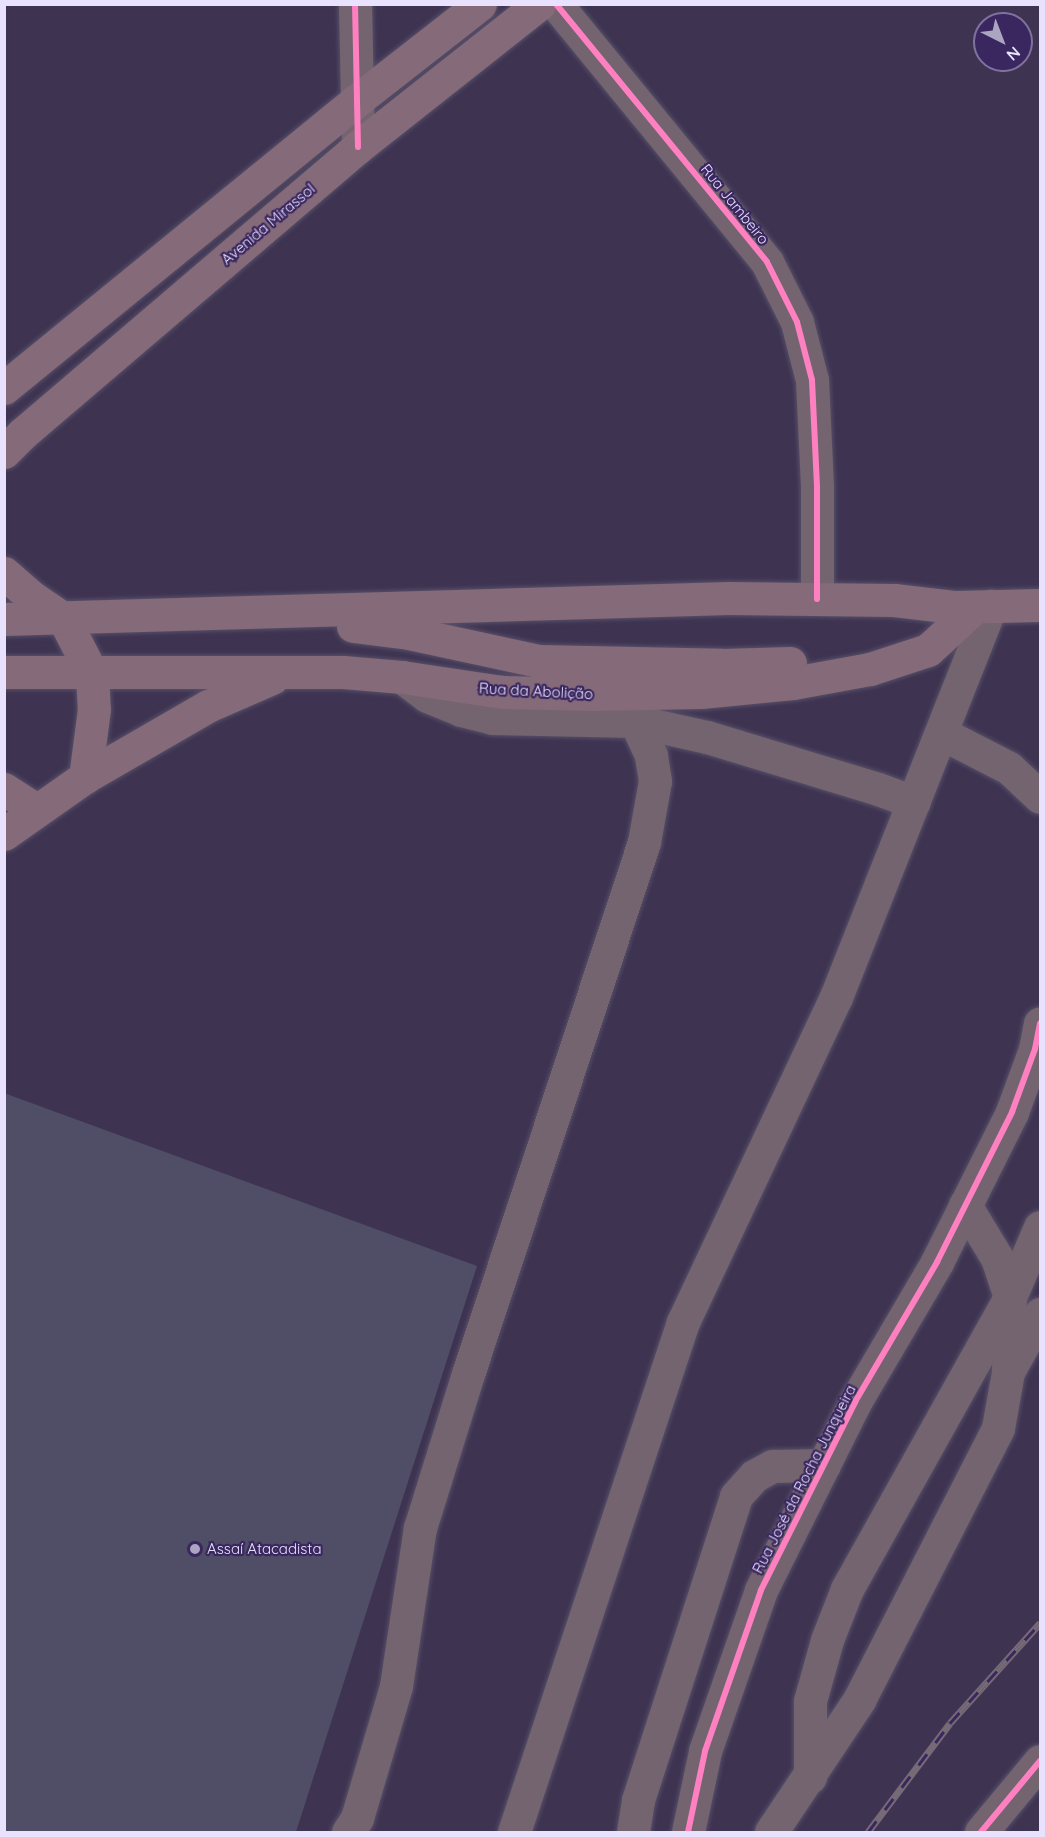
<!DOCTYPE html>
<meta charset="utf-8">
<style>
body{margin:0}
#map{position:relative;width:1045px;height:1837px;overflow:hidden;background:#3e3452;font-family:Quicksand,sans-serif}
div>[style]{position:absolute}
.building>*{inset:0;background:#504d66}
.roads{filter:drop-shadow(0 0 2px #574f68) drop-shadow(0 0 2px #574f68)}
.minor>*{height:33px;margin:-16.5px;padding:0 16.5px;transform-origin:16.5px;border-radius:16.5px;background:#74646f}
.major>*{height:33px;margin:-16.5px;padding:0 16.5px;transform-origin:16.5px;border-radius:16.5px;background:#856a79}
.rail>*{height:7px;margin-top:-3.5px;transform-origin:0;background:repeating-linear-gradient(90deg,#3a275f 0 14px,#776a77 0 28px);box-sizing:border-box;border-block:2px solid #776a77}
.cycleway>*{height:6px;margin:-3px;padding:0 3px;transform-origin:3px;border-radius:3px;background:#ff80c0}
.dots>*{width:16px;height:16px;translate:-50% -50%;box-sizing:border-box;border:3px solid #3a275f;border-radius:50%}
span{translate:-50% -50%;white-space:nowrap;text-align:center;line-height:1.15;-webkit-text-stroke:4.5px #3a275f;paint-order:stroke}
.street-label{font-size:15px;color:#e8e2fe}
.poi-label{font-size:15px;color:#e8e2fe}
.left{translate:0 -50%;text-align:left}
.frame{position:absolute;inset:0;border:6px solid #e8e2fe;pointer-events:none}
.north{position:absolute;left:973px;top:12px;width:60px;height:60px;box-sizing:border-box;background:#3a275f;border:2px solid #80729f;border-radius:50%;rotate:138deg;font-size:16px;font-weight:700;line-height:24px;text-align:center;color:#e8e2fe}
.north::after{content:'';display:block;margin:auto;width:21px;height:27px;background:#aca5c2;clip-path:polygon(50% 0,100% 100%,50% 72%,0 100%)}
</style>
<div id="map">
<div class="building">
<i style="clip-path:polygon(4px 1093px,477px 1266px,296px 1832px,4px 1832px)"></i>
</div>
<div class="roads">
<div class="minor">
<i style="left:355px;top:4px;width:143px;rotate:88.8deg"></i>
<i style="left:556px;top:4px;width:333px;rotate:50.7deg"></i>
<i style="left:767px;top:262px;width:67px;rotate:63.4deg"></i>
<i style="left:797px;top:322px;width:60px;rotate:75.5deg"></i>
<i style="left:812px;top:380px;width:106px;rotate:87.3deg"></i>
<i style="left:817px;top:486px;width:113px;rotate:90deg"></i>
<i style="left:402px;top:677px;width:31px;rotate:37deg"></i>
<i style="left:427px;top:696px;width:37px;rotate:22deg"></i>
<i style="left:461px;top:710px;width:32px;rotate:14deg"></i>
<i style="left:492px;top:718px;width:143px;rotate:1.2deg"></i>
<i style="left:635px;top:721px;width:74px;rotate:12.5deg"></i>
<i style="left:707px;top:737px;width:179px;rotate:16.9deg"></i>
<i style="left:878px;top:789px;width:38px;rotate:20deg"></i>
<i style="left:941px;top:733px;width:76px;rotate:27.2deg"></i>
<i style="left:1009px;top:768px;width:42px;rotate:43.1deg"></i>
<i style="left:1010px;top:1368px;width:62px;rotate:-60.9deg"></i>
<i style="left:810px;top:1777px;width:76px;rotate:-90deg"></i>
<i style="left:810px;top:1701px;width:63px;rotate:-74.4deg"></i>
<i style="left:827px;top:1640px;width:55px;rotate:-68.6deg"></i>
<i style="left:847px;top:1589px;width:334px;rotate:-60.8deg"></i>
<i style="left:1010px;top:1297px;width:76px;rotate:-66.8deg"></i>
<i style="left:348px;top:1832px;width:17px;rotate:-57deg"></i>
<i style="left:357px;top:1818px;width:138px;rotate:-73.5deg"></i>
<i style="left:396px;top:1686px;width:160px;rotate:-81.4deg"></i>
<i style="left:420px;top:1528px;width:161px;rotate:-72.7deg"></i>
<i style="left:468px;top:1374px;width:560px;rotate:-71.69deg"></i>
<i style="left:644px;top:842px;width:62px;rotate:-79.8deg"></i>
<i style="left:655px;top:781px;width:26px;rotate:-99deg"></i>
<i style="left:651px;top:755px;width:38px;rotate:-115deg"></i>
<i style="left:514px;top:1832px;width:537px;rotate:-71.67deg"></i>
<i style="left:683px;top:1322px;width:359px;rotate:-64.8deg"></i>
<i style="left:836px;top:997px;width:421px;rotate:-68.4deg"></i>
<i style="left:633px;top:1832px;width:32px;rotate:-81deg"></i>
<i style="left:638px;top:1800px;width:319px;rotate:-72.1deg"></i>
<i style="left:736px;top:1496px;width:27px;rotate:-48deg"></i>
<i style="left:754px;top:1476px;width:21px;rotate:-29deg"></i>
<i style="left:772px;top:1466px;width:52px;rotate:-1.1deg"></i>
<i style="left:688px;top:1832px;width:83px;rotate:-78.1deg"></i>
<i style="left:705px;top:1751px;width:170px;rotate:-70.8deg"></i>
<i style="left:761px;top:1590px;width:210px;rotate:-63.4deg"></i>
<i style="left:855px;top:1402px;width:162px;rotate:-59.6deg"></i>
<i style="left:937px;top:1262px;width:168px;rotate:-63.4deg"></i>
<i style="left:1012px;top:1112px;width:67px;rotate:-69.9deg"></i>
<i style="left:1035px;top:1049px;width:26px;rotate:-79deg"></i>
<i style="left:771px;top:1832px;width:159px;rotate:-56.3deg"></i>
<i style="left:859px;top:1700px;width:305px;rotate:-62.9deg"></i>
<i style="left:998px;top:1428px;width:57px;rotate:-79.9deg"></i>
<i style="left:1008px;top:1372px;width:75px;rotate:-88.5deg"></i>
<i style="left:1010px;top:1297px;width:41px;rotate:-108.4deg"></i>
<i style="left:997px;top:1258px;width:62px;rotate:-121.1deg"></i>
<i style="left:981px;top:1832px;width:92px;rotate:-50.3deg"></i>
</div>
<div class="major">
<i style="left:4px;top:388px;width:454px;rotate:-39.2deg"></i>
<i style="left:356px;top:101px;width:157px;rotate:-38deg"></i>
<i style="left:4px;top:452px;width:25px;rotate:-45deg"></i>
<i style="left:22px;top:434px;width:442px;rotate:-40.5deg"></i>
<i style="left:358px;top:147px;width:231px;rotate:-38.3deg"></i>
<i style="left:4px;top:573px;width:35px;rotate:41deg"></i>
<i style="left:30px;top:596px;width:41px;rotate:34.1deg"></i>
<i style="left:64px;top:619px;width:62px;rotate:63deg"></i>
<i style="left:92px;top:674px;width:35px;rotate:87deg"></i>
<i style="left:94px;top:709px;width:69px;rotate:97.5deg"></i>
<i style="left:4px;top:619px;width:725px;rotate:-1.66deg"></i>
<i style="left:729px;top:598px;width:165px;rotate:0.7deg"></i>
<i style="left:894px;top:600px;width:60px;rotate:6.7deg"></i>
<i style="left:954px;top:607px;width:86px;rotate:-1.3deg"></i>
<i style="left:353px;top:626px;width:56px;rotate:7.1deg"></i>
<i style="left:409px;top:633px;width:132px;rotate:12.2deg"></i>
<i style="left:538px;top:661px;width:184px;rotate:1.2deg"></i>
<i style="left:722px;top:665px;width:68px;rotate:-1.7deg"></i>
<i style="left:4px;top:672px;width:339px"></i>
<i style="left:343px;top:672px;width:59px;rotate:4.8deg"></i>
<i style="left:402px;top:677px;width:101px;rotate:8.5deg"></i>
<i style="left:502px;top:692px;width:90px;rotate:1.3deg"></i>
<i style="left:592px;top:694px;width:109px;rotate:-1.1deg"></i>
<i style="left:701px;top:692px;width:92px;rotate:-5.6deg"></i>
<i style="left:793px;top:683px;width:78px;rotate:-10.3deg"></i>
<i style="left:870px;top:669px;width:61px;rotate:-18.1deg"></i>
<i style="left:928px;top:650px;width:64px;rotate:-42.5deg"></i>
<i style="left:4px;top:789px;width:38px;rotate:33deg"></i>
<i style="left:4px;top:834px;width:99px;rotate:-35.1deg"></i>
<i style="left:85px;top:777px;width:142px;rotate:-30deg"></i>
<i style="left:208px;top:706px;width:70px;rotate:-23.6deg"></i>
</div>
</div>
<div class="rail">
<i style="left:868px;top:1832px;width:136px;rotate:-53deg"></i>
<i style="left:950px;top:1723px;width:135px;rotate:-48deg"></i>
</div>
<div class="cycleway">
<i style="left:355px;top:4px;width:143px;rotate:88.8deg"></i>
<i style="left:556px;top:4px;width:333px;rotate:50.7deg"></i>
<i style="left:767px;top:262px;width:67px;rotate:63.4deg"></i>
<i style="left:797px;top:322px;width:60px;rotate:75.5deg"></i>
<i style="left:812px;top:380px;width:106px;rotate:87.3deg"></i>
<i style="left:817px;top:486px;width:113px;rotate:90deg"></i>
<i style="left:688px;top:1832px;width:83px;rotate:-78.1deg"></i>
<i style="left:705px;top:1751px;width:170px;rotate:-70.8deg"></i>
<i style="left:761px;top:1590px;width:210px;rotate:-63.4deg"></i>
<i style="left:855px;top:1402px;width:162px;rotate:-59.6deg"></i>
<i style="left:937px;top:1262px;width:168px;rotate:-63.4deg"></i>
<i style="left:1012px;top:1112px;width:67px;rotate:-69.9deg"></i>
<i style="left:1035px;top:1049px;width:26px;rotate:-79deg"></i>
<i style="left:981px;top:1832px;width:92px;rotate:-50.3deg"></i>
</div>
<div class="dots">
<i style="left:195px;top:1549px;background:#aca5c2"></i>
</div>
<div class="street-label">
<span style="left:735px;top:204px;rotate:51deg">Rua Jambeiro</span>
<span style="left:268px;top:224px;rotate:-40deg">Avenida Mirassol</span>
<span style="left:536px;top:691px;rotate:3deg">Rua da Abolição</span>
<span style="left:804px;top:1479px;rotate:-63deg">Rua José da Rocha Junqueira</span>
</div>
<div class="poi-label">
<span class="left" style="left:207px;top:1549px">Assaí Atacadista</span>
</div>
<div class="frame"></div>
<div class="north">N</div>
</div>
